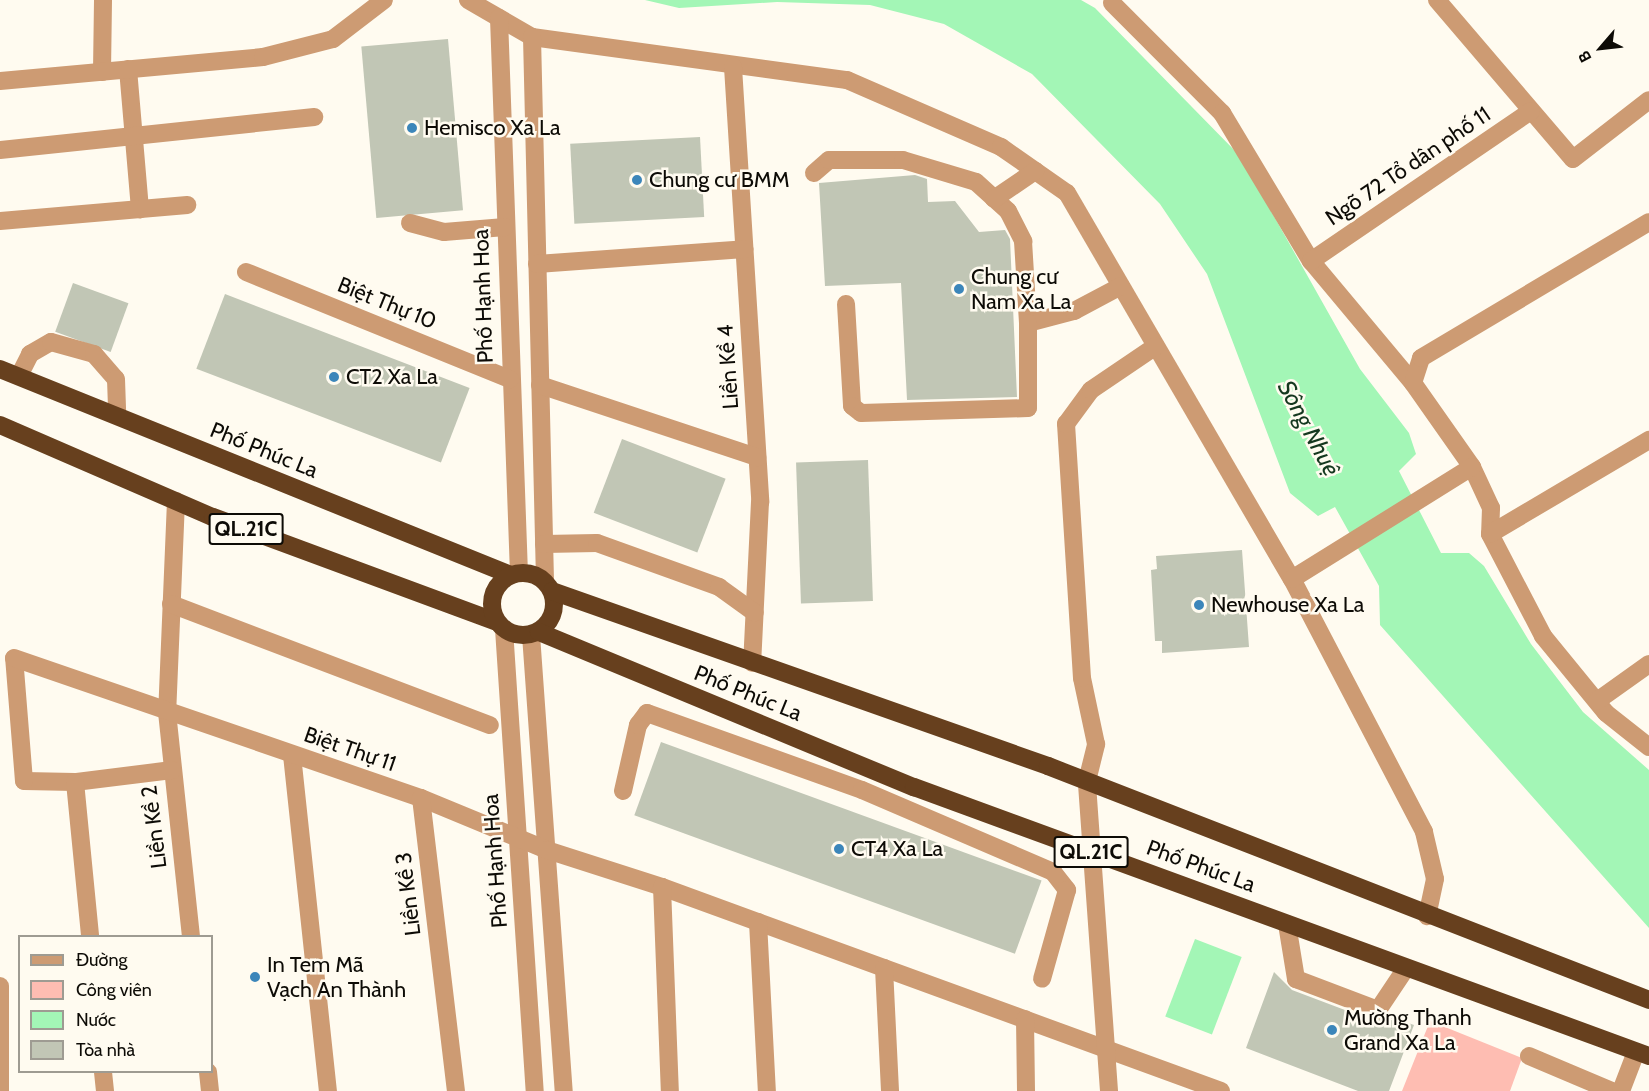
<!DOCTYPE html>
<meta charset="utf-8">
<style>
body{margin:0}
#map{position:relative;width:1649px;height:1091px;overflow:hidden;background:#fffbf0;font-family:Cabin,sans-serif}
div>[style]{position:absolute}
.green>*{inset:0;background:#febdb2}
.water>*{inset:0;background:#a3f6b6;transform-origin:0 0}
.building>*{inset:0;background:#c1c6b5;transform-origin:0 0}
.minor>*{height:18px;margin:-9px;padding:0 9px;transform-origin:9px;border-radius:9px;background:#cd9b73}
.highway>*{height:18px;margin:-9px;padding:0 9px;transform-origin:9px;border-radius:9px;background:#67401e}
.highway>.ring{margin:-9px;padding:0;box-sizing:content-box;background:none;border:18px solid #67401e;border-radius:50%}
.dots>*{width:16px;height:16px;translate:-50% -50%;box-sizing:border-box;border:3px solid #fffbf0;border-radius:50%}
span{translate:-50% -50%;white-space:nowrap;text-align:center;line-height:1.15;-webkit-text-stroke:5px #fffbf0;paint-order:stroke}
.shield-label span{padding:2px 4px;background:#fffbf0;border:2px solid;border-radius:4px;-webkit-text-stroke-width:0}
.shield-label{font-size:21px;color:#0d0b06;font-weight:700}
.poi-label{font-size:22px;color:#0d0b06}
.left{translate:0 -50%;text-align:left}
.street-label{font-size:22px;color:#0d0b06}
.water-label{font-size:24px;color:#15381f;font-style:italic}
.legend{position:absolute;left:18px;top:935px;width:195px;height:138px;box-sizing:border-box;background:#fffbf0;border:2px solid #9e9b92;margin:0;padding:8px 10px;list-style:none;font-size:18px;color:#0d0b06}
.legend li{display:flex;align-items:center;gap:12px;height:30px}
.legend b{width:30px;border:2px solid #9e9b92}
.north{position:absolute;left:1571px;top:18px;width:60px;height:60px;-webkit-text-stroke:4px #fffbf0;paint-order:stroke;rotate:242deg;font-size:16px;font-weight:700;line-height:24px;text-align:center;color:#0d0b06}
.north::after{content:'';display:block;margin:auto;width:21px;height:27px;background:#0d0b06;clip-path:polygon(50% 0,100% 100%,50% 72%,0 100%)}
</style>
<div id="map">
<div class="green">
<i style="clip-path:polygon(1430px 1021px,1522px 1058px,1510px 1091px,1402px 1091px)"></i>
</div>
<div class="water">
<i style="clip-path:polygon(645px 0,1081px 0,1095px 8px,1240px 156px,1360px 369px,1409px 433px,1416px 454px,1399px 471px,1441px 553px,1469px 553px,1484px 566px,1531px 644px,1583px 712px,1649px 770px,1649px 928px,1380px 625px,1379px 586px,1335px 507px,1318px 516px,1290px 493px,1207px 274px,1160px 204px,1032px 74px,944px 24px,870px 5px,777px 2px,679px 8px)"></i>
<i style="left:1195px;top:939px;width:50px;height:83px;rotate:21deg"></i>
</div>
<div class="building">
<i style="left:448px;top:39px;width:172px;height:87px;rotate:85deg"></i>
<i style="left:700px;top:137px;width:80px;height:130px;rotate:87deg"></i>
<i style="clip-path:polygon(915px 175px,927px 179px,928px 202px,955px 201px,979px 232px,1005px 230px,1010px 239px,1017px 397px,907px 400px,901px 283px,825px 286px,819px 183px)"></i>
<i style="left:73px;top:283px;width:59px;height:52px;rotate:20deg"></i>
<i style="left:225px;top:294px;width:262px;height:80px;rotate:21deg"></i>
<i style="left:622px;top:439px;width:111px;height:79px;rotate:21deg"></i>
<i style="left:868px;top:460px;width:141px;height:72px;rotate:88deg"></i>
<i style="clip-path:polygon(1242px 550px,1249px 647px,1162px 653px,1162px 641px,1155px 641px,1151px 570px,1157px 569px,1156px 556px)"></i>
<i style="left:661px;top:742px;width:405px;height:78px;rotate:20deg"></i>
<i style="clip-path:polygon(1274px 972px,1292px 990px,1374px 1021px,1388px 1016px,1414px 1025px,1389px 1091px,1358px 1091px,1246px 1048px)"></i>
</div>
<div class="minor">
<i style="left:468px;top:0;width:74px;rotate:30deg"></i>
<i style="left:532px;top:37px;width:318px;rotate:7.8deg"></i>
<i style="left:847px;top:80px;width:168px;rotate:23.5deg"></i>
<i style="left:1001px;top:147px;width:80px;rotate:34.9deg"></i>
<i style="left:1067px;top:193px;width:447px;rotate:59.8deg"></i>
<i style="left:1292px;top:579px;width:285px;rotate:62.4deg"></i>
<i style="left:1424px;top:832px;width:48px;rotate:76.8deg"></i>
<i style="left:1435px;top:879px;width:38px;rotate:102deg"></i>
<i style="left:1437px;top:0;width:209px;rotate:49.5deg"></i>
<i style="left:1573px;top:159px;width:96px;rotate:-37.8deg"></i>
<i style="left:1112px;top:3px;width:156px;rotate:45deg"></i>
<i style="left:1222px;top:113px;width:173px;rotate:59deg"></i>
<i style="left:1311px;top:261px;width:159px;rotate:50.1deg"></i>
<i style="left:1413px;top:383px;width:103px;rotate:54.9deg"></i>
<i style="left:1472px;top:467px;width:45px;rotate:65.1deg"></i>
<i style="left:1491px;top:508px;width:26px;rotate:92deg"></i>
<i style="left:1490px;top:534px;width:115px;rotate:62.5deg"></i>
<i style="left:1543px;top:636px;width:99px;rotate:50.7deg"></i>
<i style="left:1606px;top:713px;width:55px;rotate:38.3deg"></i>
<i style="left:499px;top:18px;width:555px;rotate:87.94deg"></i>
<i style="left:532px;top:37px;width:544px;rotate:88.63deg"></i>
<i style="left:733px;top:67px;width:436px;rotate:86.4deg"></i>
<i style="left:760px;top:502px;width:161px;rotate:92.8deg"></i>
<i style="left:128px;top:69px;width:141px;rotate:85.1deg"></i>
<i style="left:102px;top:72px;width:72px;rotate:-89.2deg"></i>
<i style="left:0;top:81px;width:264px;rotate:-5.2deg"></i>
<i style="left:263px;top:57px;width:72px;rotate:-14.4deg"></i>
<i style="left:333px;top:39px;width:64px;rotate:-37.4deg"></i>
<i style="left:0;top:150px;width:316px;rotate:-6deg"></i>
<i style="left:814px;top:173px;width:20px;rotate:-41deg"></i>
<i style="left:829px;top:160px;width:74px"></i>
<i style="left:903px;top:160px;width:76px;rotate:16.8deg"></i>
<i style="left:976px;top:182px;width:43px;rotate:42.2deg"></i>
<i style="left:1008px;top:211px;width:34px;rotate:63deg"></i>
<i style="left:1023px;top:241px;width:82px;rotate:86.5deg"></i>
<i style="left:1028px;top:323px;width:48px;rotate:-14.6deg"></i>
<i style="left:1074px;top:311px;width:53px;rotate:-28deg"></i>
<i style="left:994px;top:199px;width:50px;rotate:-34.3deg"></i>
<i style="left:0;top:221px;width:188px;rotate:-4.9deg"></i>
<i style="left:410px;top:223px;width:35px;rotate:15deg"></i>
<i style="left:444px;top:232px;width:61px;rotate:-4.7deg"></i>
<i style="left:1311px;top:261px;width:266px;rotate:-34.3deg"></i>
<i style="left:537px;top:264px;width:208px;rotate:-4.1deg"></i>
<i style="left:246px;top:272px;width:285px;rotate:22.1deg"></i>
<i style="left:846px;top:304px;width:102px;rotate:86.6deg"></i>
<i style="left:852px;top:406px;width:11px;rotate:38deg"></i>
<i style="left:861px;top:413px;width:167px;rotate:-1.7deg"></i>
<i style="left:1028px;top:408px;width:85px;rotate:-90deg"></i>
<i style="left:19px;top:376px;width:25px;rotate:-63deg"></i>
<i style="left:30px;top:354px;width:24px;rotate:-30deg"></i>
<i style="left:51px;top:342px;width:45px;rotate:15.6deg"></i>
<i style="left:94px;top:354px;width:33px;rotate:49deg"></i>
<i style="left:116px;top:379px;width:36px;rotate:88deg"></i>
<i style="left:1413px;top:383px;width:26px;rotate:-72deg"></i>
<i style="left:1421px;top:358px;width:265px;rotate:-30.8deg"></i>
<i style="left:540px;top:385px;width:229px;rotate:18.4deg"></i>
<i style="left:176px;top:501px;width:211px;rotate:92.4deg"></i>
<i style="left:167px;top:712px;width:225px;rotate:83.9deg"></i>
<i style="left:1490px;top:534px;width:185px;rotate:-30.6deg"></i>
<i style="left:544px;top:544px;width:53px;rotate:-1.1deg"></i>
<i style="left:597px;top:543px;width:130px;rotate:19.8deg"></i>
<i style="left:719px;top:587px;width:44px;rotate:35.8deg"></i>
<i style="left:1292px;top:579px;width:212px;rotate:-31.9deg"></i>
<i style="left:171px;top:604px;width:341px;rotate:20.8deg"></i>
<i style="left:504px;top:629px;width:463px;rotate:86.2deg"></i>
<i style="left:531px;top:635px;width:457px;rotate:85.9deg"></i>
<i style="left:1597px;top:701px;width:64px;rotate:-35.4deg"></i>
<i style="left:292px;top:755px;width:338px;rotate:83.9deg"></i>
<i style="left:172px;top:770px;width:98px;rotate:172.9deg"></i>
<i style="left:75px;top:782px;width:51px;rotate:-178.9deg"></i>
<i style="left:24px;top:781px;width:123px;rotate:-94.6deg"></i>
<i style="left:14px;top:658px;width:430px;rotate:19deg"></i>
<i style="left:421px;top:798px;width:136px;rotate:22.4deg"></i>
<i style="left:547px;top:850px;width:121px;rotate:17.8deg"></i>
<i style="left:662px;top:887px;width:595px;rotate:20.05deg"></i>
<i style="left:75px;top:782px;width:155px;rotate:84.4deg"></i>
<i style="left:623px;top:791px;width:68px;rotate:-77.2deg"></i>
<i style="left:638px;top:725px;width:15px;rotate:-53deg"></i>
<i style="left:647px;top:713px;width:228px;rotate:19.7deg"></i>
<i style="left:862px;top:790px;width:208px;rotate:23.2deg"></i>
<i style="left:1053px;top:872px;width:23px;rotate:52deg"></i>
<i style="left:1067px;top:890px;width:92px;rotate:105.7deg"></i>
<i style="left:421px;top:798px;width:295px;rotate:83.2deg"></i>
<i style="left:662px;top:887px;width:204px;rotate:87.8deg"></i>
<i style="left:758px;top:922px;width:169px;rotate:87deg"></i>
<i style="left:1287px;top:924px;width:56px;rotate:80.7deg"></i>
<i style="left:1296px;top:979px;width:88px;rotate:20.7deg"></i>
<i style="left:1378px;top:1010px;width:50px;rotate:-56.3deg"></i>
<i style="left:884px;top:968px;width:123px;rotate:87.2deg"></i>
<i style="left:0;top:986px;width:105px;rotate:90deg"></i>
<i style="left:1025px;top:1019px;width:72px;rotate:89.2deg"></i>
<i style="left:1529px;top:1056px;width:90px;rotate:22.9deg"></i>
<i style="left:103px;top:1072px;width:19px;rotate:84deg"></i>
<i style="left:208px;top:1072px;width:19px;rotate:84deg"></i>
<i style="left:1109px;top:1091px;width:311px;rotate:-94.1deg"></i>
<i style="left:1087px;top:781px;width:38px;rotate:-76deg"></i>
<i style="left:1096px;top:744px;width:67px;rotate:-102deg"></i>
<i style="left:1082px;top:678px;width:255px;rotate:-93.6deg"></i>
<i style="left:1066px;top:424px;width:42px;rotate:-53.7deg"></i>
<i style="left:1091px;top:390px;width:78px;rotate:-34.1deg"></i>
<i style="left:1621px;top:1091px;width:42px;rotate:-69deg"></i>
</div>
<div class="highway">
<i style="left:0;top:369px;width:551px;rotate:21.96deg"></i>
<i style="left:0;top:425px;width:232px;rotate:23.4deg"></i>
<i style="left:213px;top:517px;width:303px;rotate:20.3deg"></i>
<i class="ring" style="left:492px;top:573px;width:44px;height:44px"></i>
<i style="left:552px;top:591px;width:526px;rotate:19.43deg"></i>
<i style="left:1048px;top:766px;width:645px;rotate:21.27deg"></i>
<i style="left:539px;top:632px;width:406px;rotate:22.5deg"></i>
<i style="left:914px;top:787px;width:783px;rotate:20.1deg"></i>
</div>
<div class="dots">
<i style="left:412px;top:128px;background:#3c86ba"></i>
<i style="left:637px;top:180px;background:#3c86ba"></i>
<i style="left:959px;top:289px;background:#3c86ba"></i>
<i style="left:334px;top:377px;background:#3c86ba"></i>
<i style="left:1199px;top:605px;background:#3c86ba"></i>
<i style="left:839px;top:849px;background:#3c86ba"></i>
<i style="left:255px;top:977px;background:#3c86ba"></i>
<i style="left:1332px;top:1030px;background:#3c86ba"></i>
</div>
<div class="shield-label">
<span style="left:246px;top:529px">QL.21C</span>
<span style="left:1091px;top:852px">QL.21C</span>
</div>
<div class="poi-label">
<span class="left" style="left:424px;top:128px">Hemisco Xa La</span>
<span class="left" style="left:649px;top:180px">Chung cư BMM</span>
<span class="left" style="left:971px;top:289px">Chung cư<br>Nam Xa La</span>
<span class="left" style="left:346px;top:377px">CT2 Xa La</span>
<span class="left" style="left:1211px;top:605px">Newhouse Xa La</span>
<span class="left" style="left:851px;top:849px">CT4 Xa La</span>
<span class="left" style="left:267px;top:977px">In Tem Mã<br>Vạch An Thành</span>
<span class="left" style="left:1344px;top:1030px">Mường Thanh<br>Grand Xa La</span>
</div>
<div class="street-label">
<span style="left:1408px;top:166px;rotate:-34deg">Ngõ 72 Tổ dân phố 11</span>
<span style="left:483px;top:296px;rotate:-92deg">Phố Hạnh Hoa</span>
<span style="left:387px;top:303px;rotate:22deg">Biệt Thự 10</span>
<span style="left:728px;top:367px;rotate:-94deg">Liền Kề 4</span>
<span style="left:264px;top:450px;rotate:22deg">Phố Phúc La</span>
<span style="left:748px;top:693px;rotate:22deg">Phố Phúc La</span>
<span style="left:350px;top:749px;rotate:19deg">Biệt Thự 11</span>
<span style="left:154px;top:827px;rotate:-97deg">Liền Kề 2</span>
<span style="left:495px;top:861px;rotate:-94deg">Phố Hạnh Hoa</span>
<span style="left:1201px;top:866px;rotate:20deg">Phố Phúc La</span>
<span style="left:408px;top:894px;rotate:-97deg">Liền Kề 3</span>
</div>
<div class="water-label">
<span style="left:1309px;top:428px;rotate:62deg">Sông Nhuệ</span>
</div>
<ul class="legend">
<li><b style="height:8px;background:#cd9b73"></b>Đường</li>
<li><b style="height:16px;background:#febdb2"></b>Công viên</li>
<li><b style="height:16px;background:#a3f6b6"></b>Nước</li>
<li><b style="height:16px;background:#c1c6b5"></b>Tòa nhà</li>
</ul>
<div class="north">B</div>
</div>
